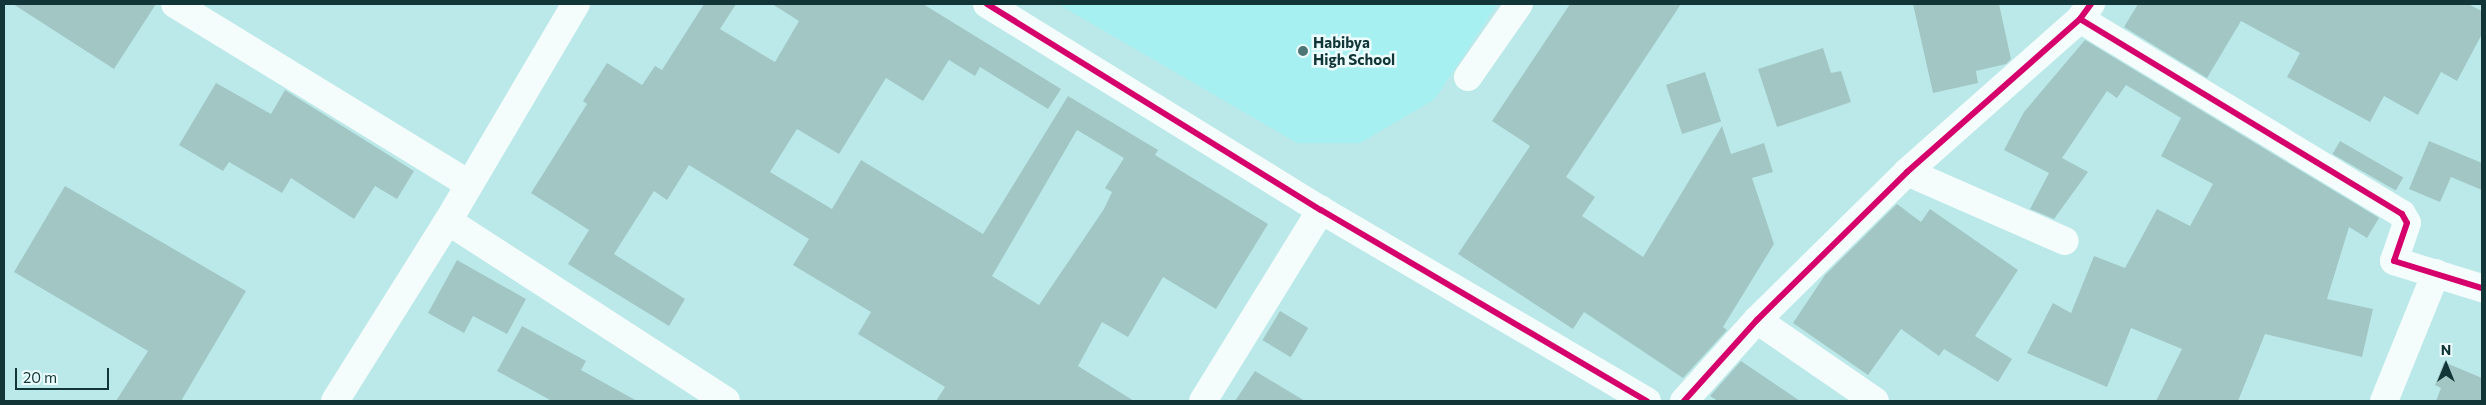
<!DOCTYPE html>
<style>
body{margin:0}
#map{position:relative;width:2486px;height:405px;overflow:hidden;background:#bbe9ea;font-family:Commissioner,sans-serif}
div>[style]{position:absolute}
.built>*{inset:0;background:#a6f0f2}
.building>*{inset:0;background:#a2c6c3;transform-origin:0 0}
.minor>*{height:28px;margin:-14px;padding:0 14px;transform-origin:14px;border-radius:14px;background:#f5fcfc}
.cycleway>*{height:6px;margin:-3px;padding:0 3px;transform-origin:3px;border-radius:3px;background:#d6006c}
.dots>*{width:14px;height:14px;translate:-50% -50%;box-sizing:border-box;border:2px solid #ecfcfc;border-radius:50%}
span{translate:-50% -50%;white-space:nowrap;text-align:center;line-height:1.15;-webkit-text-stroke:5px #ecfcfc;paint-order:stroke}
.poi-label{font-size:15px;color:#123637;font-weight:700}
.left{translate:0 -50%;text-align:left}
.frame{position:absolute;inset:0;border:5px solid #123637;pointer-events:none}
.north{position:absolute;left:2421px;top:340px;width:50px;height:50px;-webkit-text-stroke:4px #ecfcfc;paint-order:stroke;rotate:0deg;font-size:14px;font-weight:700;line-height:20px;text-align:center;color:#123637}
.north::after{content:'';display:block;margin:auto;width:18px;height:22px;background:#123637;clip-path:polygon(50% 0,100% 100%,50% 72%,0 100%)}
.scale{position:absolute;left:15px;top:368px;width:94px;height:22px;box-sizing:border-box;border:2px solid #123637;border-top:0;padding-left:6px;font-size:15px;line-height:18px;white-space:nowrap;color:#123637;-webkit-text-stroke:4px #ecfcfc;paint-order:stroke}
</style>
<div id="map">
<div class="built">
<i style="clip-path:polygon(1058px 4px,1497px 4px,1435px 99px,1360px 143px,1297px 143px)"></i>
</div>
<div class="building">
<i style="clip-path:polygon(13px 4px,156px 4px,114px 69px)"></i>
<i style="clip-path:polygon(evenodd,704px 4px,736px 4px,720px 29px,775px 62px,799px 21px,772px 4px,923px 4px,1061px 89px,1048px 109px,980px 67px,975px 76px,949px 60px,923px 101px,886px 78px,839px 154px,797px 129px,770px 172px,832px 209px,861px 160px,983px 234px,1068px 96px,1158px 150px,1155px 155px,1268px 224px,1216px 309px,1163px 277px,1128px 337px,1102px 322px,1078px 366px,1134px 401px,936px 401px,945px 387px,858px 334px,871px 312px,793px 265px,809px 239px,689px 165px,667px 200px,654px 191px,614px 254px,685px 299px,669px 326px,568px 264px,589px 230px,531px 193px,587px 104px,583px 101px,607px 63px,642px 85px,655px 66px,662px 70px,704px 4px,1077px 130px,1124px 158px,1105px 188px,1112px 192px,1104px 209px,1039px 305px,992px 276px,1077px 130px)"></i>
<i style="clip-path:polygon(1570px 4px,1681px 4px,1566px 177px,1595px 197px,1582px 216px,1643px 257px,1722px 126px,1731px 154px,1764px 143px,1773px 172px,1752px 178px,1774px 244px,1723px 327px,1727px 330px,1683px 378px,1584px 312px,1573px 329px,1458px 254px,1530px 146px,1492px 121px)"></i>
<i style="clip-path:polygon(1913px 4px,1999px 4px,2011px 59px,2006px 64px,1976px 71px,1978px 83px,1933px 93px)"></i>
<i style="clip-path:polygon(2138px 4px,2468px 4px,2482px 11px,2482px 34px,2457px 81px,2441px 72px,2418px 115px,2384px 96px,2370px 122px,2287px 77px,2300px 53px,2241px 21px,2207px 78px,2124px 27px)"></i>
<i style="clip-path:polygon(2085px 40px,2379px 218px,2367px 238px,2349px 227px,2327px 299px,2373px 309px,2362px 357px,2265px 334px,2238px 401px,2156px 401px,2182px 349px,2131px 328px,2107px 387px,2027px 353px,2053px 303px,2071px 313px,2094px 256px,2125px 268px,2157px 209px,2190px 226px,2213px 184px,2161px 156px,2181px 118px,2126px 85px,2117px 98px,2107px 91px,2062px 158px,2088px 172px,2054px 219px,2030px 209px,2049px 173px,2004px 150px,2024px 112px)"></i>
<i style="clip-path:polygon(1823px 48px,1831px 73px,1841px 71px,1851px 102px,1777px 127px,1758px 69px)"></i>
<i style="left:1705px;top:72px;width:52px;height:41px;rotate:72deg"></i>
<i style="clip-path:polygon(216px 83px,271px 114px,285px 90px,414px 171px,397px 199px,375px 186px,354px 219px,291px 178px,282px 193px,229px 162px,223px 171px,179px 145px)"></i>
<i style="left:2340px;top:141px;width:73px;height:15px;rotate:30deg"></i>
<i style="clip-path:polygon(2429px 141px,2482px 163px,2482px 190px,2451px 177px,2440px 202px,2409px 189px)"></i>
<i style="clip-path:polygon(65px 186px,246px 291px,181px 401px,116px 401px,148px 351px,14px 272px)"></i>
<i style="clip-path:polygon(1897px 204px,1921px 222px,1930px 209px,2018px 270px,1975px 336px,2012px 359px,1998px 382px,1944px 349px,1939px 356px,1901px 329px,1868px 375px,1793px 323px,1825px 275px)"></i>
<i style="clip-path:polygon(457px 260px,526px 299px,507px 334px,473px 316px,464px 333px,428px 313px)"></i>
<i style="left:1280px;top:311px;width:33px;height:34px;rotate:31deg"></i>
<i style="clip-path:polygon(522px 326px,586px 361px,581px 370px,637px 401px,552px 401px,497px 371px)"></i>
<i style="clip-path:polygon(1741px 361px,1800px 401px,1718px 401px,1710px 396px)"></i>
<i style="clip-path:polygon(2444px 362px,2482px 378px,2482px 401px,2436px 401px,2441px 388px,2435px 385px)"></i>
<i style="clip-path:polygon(1255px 371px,1305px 401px,1235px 401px)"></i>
</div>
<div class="minor">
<i style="left:175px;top:4px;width:345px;rotate:31.5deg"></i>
<i style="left:987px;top:4px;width:392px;rotate:31.7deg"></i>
<i style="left:1321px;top:210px;width:378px;rotate:30.4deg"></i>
<i style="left:2080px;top:19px;width:376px;rotate:31.2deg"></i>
<i style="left:2402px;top:214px;width:10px;rotate:61deg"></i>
<i style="left:2407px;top:223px;width:40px;rotate:108.9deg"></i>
<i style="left:2394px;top:261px;width:92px;rotate:17.1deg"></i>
<i style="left:1468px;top:77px;width:89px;rotate:-55.1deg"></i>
<i style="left:1907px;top:172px;width:172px;rotate:23.6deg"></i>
<i style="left:448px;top:221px;width:331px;rotate:32.9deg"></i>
<i style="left:1757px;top:320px;width:143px;rotate:34.5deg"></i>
<i style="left:335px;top:401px;width:213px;rotate:-57.9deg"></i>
<i style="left:448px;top:221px;width:252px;rotate:-59.5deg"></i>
<i style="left:1203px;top:401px;width:225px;rotate:-58.3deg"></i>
<i style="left:1684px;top:401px;width:109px;rotate:-48deg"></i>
<i style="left:1757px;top:320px;width:211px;rotate:-44.6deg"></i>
<i style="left:1907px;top:172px;width:231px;rotate:-41.5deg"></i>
<i style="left:2080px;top:19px;width:19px;rotate:-54deg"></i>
<i style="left:2384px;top:401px;width:138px;rotate:-67.9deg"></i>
</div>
<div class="cycleway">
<i style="left:987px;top:4px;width:392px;rotate:31.7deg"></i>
<i style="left:1321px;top:210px;width:378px;rotate:30.4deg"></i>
<i style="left:2080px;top:19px;width:376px;rotate:31.2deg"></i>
<i style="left:2402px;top:214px;width:10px;rotate:61deg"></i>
<i style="left:2407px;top:223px;width:40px;rotate:108.9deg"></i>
<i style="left:2394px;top:261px;width:92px;rotate:17.1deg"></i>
<i style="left:1684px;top:401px;width:109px;rotate:-48deg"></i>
<i style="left:1757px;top:320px;width:211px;rotate:-44.6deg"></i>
<i style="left:1907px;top:172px;width:231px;rotate:-41.5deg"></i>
<i style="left:2080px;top:19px;width:19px;rotate:-54deg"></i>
</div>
<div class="dots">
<i style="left:1303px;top:51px;background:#4d7576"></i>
</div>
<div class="poi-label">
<span class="left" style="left:1313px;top:51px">Habibya<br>High School</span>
</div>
<div class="frame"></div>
<div class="north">N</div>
<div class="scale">20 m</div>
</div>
